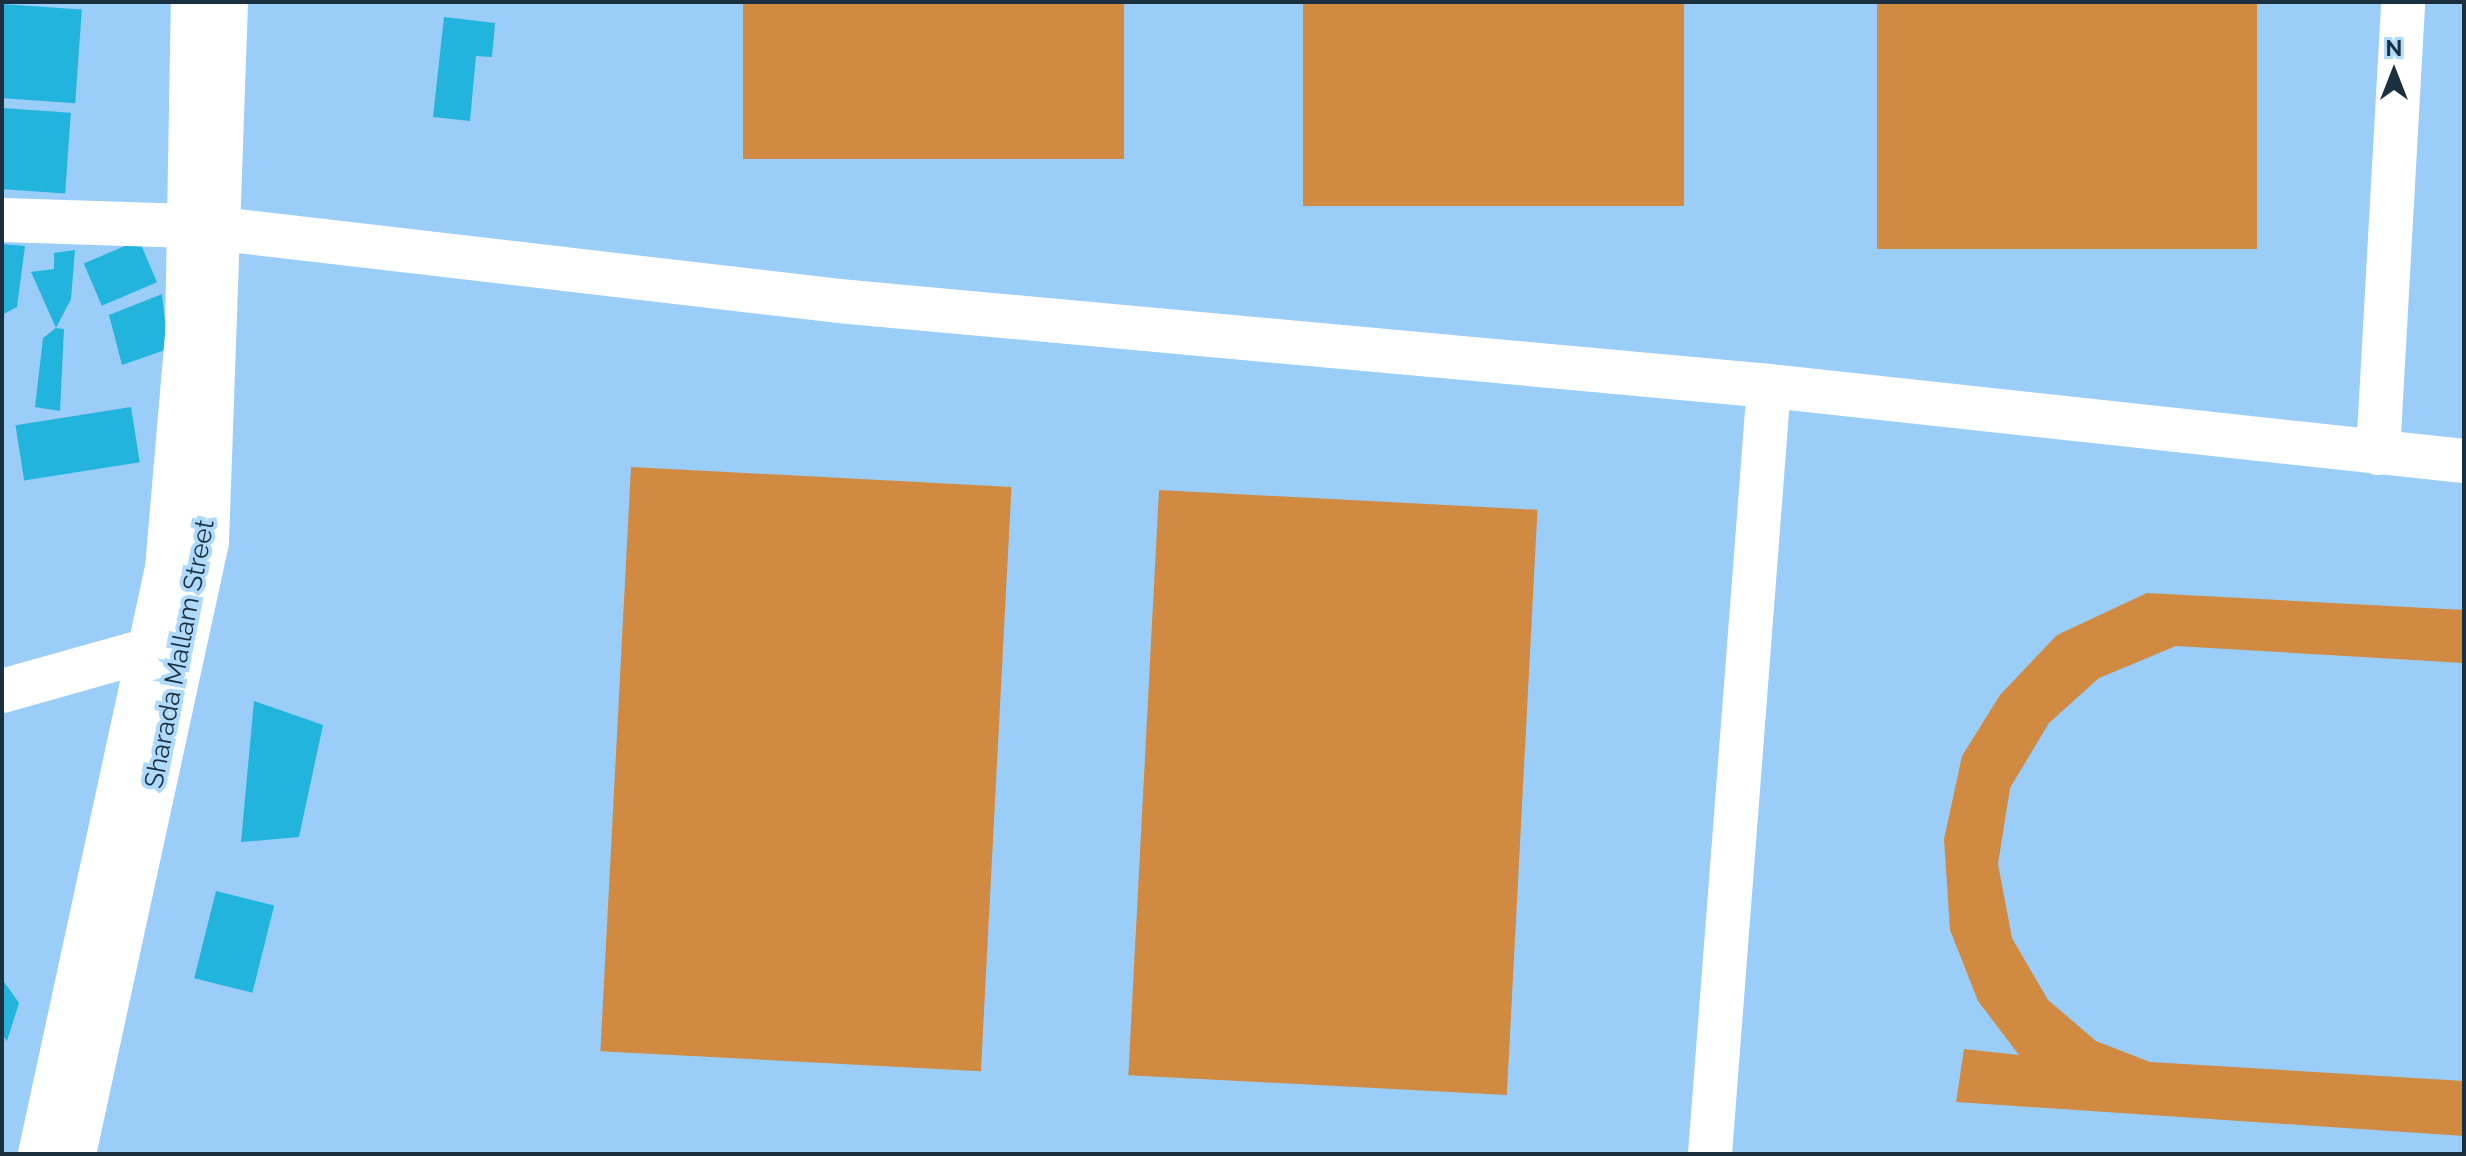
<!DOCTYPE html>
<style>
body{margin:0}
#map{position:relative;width:2466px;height:1156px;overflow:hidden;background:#9acef8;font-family:Raleway,sans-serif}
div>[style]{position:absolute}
.green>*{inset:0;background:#d18a41;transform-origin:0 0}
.building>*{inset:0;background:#23b4de;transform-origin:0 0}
.minor>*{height:44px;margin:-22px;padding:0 22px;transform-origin:22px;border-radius:22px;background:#fff}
span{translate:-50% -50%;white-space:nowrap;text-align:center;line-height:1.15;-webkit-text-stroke:8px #b0dafc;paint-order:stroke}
.street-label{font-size:26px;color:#1a2f3f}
.frame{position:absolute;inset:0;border:4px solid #1a2f3f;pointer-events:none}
.north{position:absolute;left:2354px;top:32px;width:80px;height:80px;-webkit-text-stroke:6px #b0dafc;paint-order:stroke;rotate:0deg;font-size:22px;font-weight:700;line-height:32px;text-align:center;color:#1a2f3f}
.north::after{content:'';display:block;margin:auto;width:28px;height:36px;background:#1a2f3f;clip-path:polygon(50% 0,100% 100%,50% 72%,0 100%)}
</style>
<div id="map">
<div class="green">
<i style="left:743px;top:2px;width:381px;height:157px"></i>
<i style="left:1303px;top:2px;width:381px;height:204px"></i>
<i style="left:1877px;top:2px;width:380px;height:247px"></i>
<i style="left:631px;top:467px;width:381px;height:585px;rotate:3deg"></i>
<i style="left:1159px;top:490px;width:379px;height:586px;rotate:3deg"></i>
<i style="clip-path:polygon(2147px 593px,2464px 610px,2464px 663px,2176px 646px,2099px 678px,2049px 723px,2010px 788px,1998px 864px,2012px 938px,2048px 1000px,2096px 1041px,2150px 1062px,2464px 1081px,2464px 1136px,1956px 1102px,1964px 1049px,2019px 1055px,1978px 1001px,1950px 930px,1944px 839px,1962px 756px,2000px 695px,2057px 635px)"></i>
</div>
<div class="building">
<i style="left:2px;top:4px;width:80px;height:94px;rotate:4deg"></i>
<i style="clip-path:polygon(444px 17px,495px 23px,492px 57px,476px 56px,470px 121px,433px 117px)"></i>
<i style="left:2px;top:108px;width:69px;height:81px;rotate:4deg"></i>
<i style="left:139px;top:240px;width:46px;height:60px;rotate:67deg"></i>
<i style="clip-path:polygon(2px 244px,25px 246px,17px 307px,2px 315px)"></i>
<i style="clip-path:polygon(75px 250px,71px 299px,56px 328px,31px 272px,54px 269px,54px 253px)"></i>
<i style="clip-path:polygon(162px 294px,168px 349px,122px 365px,109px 315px)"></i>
<i style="clip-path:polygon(56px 328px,64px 329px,60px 411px,35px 407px,43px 338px)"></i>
<i style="left:131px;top:407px;width:56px;height:117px;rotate:81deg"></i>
<i style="clip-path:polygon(254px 701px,323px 725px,299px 837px,241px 842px)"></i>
<i style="left:216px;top:891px;width:60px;height:90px;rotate:14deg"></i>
<i style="clip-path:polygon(2px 979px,19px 1003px,7px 1041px,2px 1035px)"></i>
</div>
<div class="minor">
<i style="left:2px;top:220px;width:188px;rotate:1.8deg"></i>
<i style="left:220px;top:229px;width:623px;rotate:6.63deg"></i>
<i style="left:839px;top:301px;width:934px;rotate:5.22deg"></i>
<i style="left:1769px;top:386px;width:699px;rotate:6.16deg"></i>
<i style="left:2378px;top:453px;width:452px;rotate:-86.8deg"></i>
<i style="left:2px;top:691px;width:155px;rotate:-15.7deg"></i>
<i style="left:40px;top:1154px;width:600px;rotate:-77.77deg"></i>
<i style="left:167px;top:568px;width:233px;rotate:-85.1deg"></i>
<i style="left:187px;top:336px;width:334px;rotate:-89deg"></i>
<i style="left:74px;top:1154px;width:626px;rotate:-77.74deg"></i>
<i style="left:207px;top:542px;width:540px;rotate:-87.98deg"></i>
<i style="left:1710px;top:1154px;width:770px;rotate:-85.61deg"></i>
</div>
<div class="street-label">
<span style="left:180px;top:654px;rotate:-79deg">Sharada Mallam Street</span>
</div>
<div class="frame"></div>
<div class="north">N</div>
</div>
